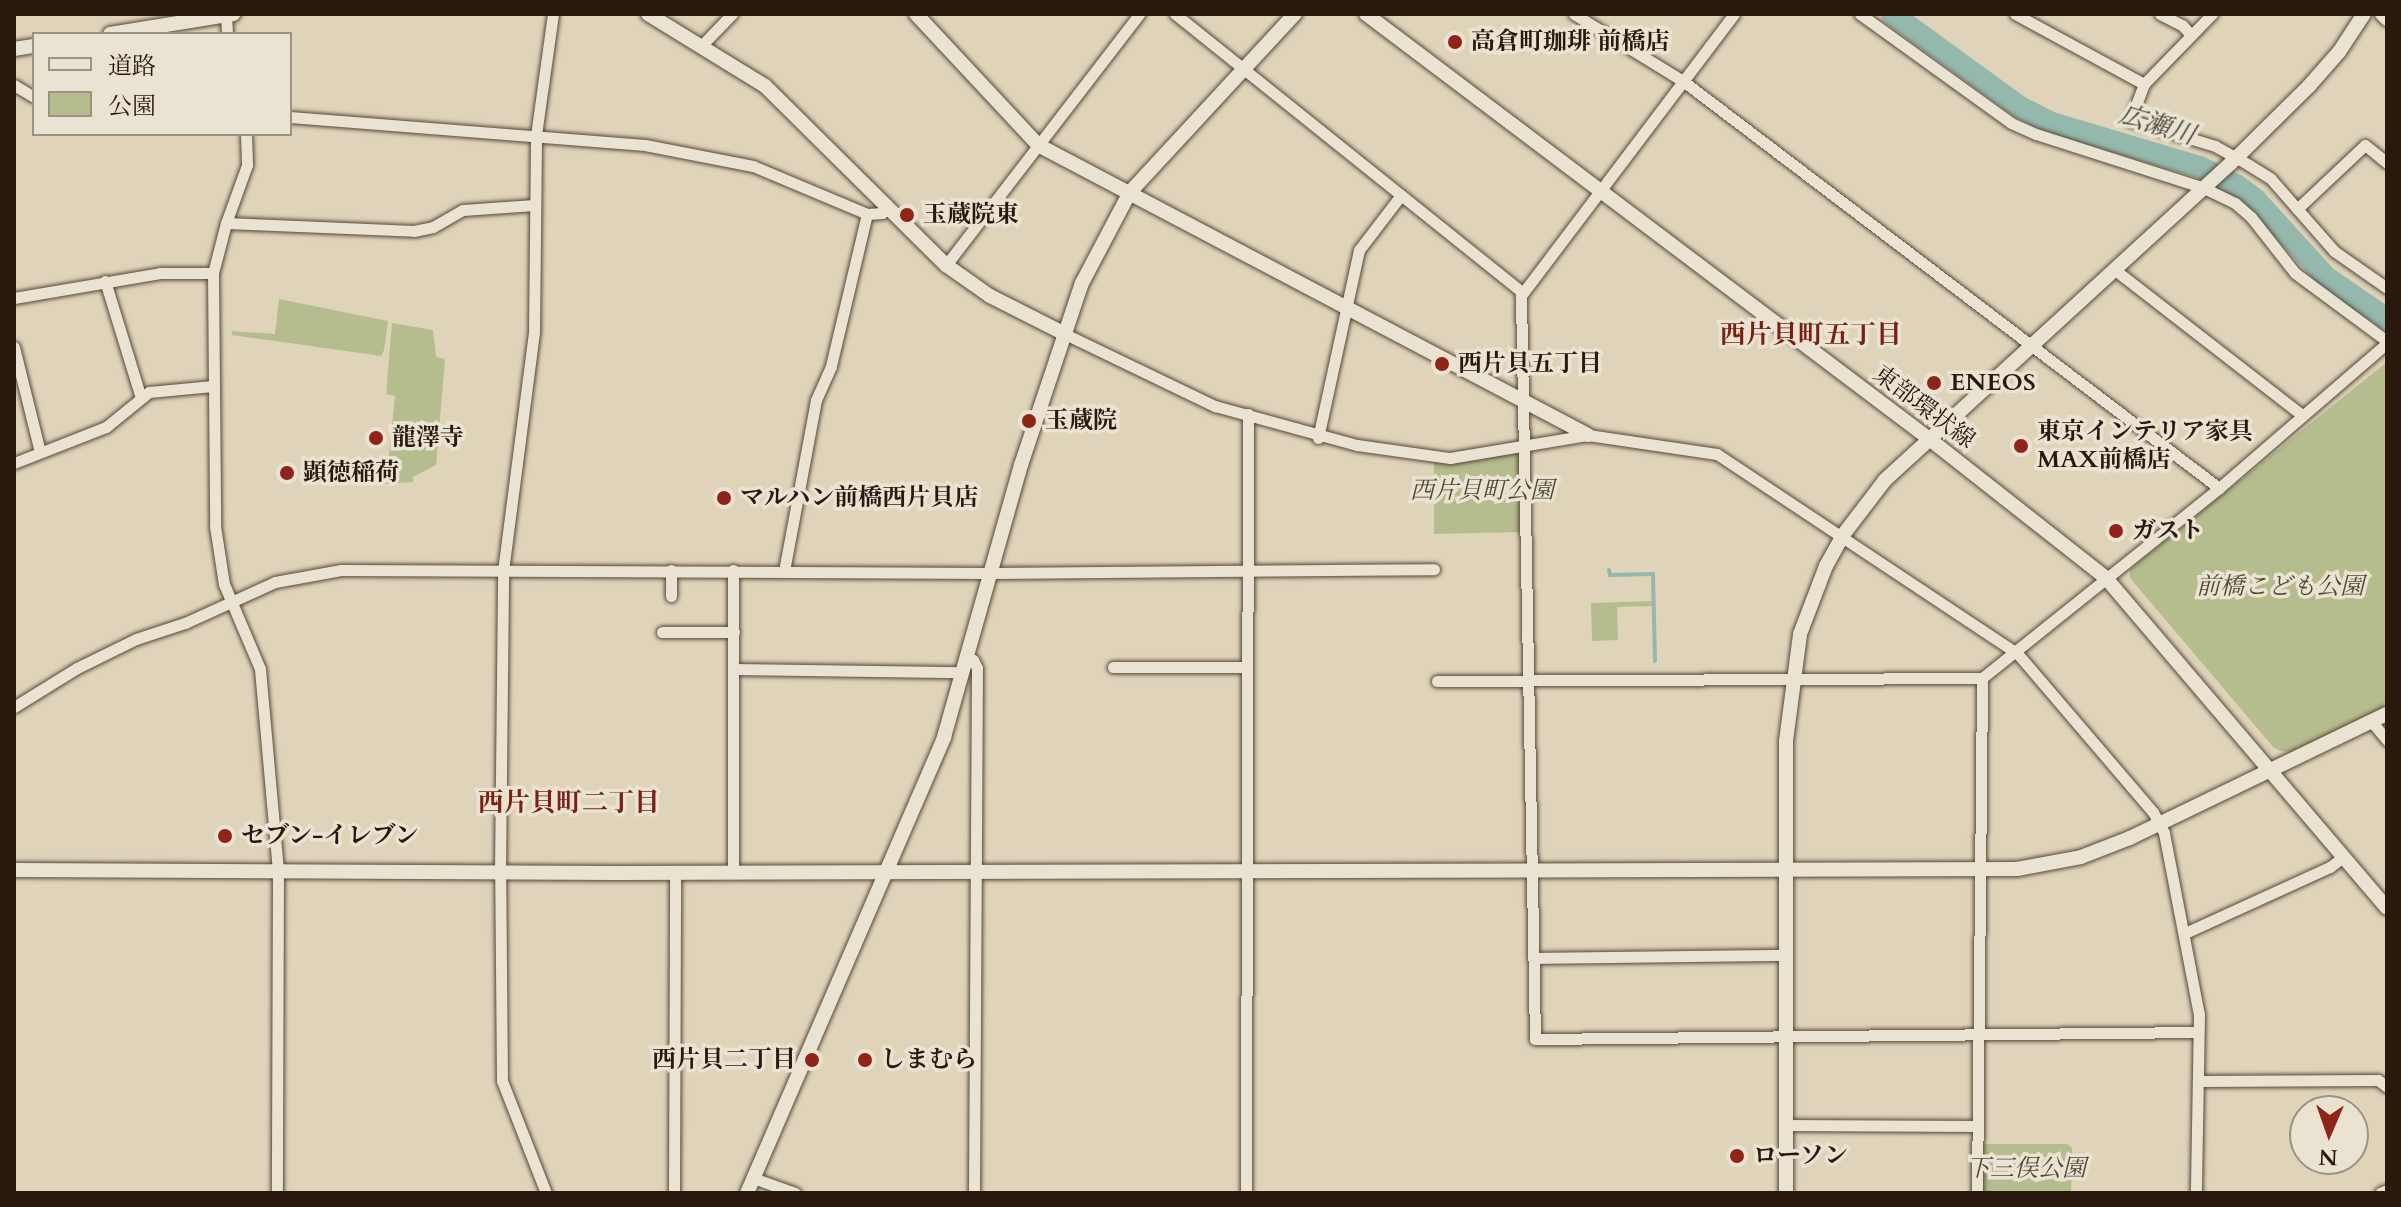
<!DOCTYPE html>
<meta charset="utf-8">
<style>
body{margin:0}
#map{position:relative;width:2401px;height:1207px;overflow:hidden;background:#dfd4ba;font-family:Cardo,"Noto Serif JP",serif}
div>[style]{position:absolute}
.green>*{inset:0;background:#b5bc8d}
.stream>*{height:4px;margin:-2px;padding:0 2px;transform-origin:2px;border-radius:2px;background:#94b8ac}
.river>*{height:22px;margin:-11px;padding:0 11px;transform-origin:11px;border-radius:11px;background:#94b8ac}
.roads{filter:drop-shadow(0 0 2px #564739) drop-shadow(0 0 2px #564739)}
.minor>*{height:11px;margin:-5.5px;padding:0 5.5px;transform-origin:5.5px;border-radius:5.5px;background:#eae3d2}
.tertiary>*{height:14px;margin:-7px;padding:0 7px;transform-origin:7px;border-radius:7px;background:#eae3d2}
.dots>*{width:22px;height:22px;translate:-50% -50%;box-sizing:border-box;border:4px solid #eae3d2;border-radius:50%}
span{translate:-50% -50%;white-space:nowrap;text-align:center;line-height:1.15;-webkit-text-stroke:7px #eae3d2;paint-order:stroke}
.poi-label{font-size:24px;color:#28180e;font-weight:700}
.left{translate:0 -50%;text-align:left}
.right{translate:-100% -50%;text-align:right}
.street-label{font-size:24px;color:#28180e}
.park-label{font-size:24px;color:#524934;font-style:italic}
.water-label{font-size:26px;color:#48483d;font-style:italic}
.neighbourhood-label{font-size:26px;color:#7a1f14;font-weight:700}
.frame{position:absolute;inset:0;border:16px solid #28180e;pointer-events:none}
.legend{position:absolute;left:32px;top:32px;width:260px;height:104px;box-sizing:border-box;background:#eae3d2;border:2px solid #9c9284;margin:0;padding:10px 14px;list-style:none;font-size:24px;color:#28180e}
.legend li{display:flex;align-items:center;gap:16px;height:40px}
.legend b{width:40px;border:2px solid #9c9284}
.north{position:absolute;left:2289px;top:1095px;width:80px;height:80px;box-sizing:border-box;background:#eae3d2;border:2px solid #9c9284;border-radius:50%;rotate:182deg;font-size:22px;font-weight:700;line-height:32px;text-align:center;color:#28180e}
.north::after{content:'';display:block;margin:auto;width:28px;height:36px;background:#8f2418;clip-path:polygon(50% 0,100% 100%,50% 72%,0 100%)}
</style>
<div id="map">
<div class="green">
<i style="clip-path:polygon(279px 299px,388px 321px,384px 350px,381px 356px,232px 335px,232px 331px,275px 334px)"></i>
<i style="clip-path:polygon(392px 323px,433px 330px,436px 357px,445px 359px,436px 465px,413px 477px,413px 482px,386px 484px,395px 396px,386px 394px)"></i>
<i style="clip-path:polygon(2387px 362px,2387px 707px,2291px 752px,2281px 751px,2274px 748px,2130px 578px,2130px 569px)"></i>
<i style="clip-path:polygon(1523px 443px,1524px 532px,1434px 534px,1434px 455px)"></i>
<i style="clip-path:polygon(1653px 601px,1653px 606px,1617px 607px,1618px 640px,1592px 641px,1591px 603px)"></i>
<i style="clip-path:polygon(1981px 1144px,2067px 1144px,2072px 1148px,2071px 1193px,1980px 1193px)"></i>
</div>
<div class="stream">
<i style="left:1609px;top:570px;width:5px;rotate:79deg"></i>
<i style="left:1610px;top:575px;width:43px;rotate:-1.3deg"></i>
<i style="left:1653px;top:574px;width:87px;rotate:88.7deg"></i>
</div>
<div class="river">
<i style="left:1892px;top:14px;width:158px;rotate:36deg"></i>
<i style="left:2020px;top:107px;width:36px;rotate:27deg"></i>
<i style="left:2052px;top:123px;width:154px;rotate:16.6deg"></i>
<i style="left:2200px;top:167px;width:40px;rotate:26.6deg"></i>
<i style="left:2236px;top:185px;width:24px;rotate:36deg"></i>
<i style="left:2255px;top:199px;width:105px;rotate:47.7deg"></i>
<i style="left:2326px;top:277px;width:74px;rotate:34.5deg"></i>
</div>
<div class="roads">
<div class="minor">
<i style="left:226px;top:14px;width:20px;rotate:87deg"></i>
<i style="left:1175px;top:14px;width:445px;rotate:38.7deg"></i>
<i style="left:1574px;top:14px;width:128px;rotate:31.6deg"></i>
<i style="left:1683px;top:81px;width:673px;rotate:37.21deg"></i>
<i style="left:1734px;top:14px;width:353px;rotate:127.1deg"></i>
<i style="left:1521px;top:296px;width:743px;rotate:88.92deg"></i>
<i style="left:1535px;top:1039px;width:663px;rotate:-0.6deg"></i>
<i style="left:1860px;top:14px;width:186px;rotate:35.8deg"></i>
<i style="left:2011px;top:123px;width:27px;rotate:24deg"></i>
<i style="left:2036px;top:134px;width:176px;rotate:17.8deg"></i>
<i style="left:2204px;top:188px;width:34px;rotate:26deg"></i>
<i style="left:2235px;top:203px;width:21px;rotate:41deg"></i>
<i style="left:2251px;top:217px;width:71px;rotate:51.8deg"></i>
<i style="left:2295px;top:273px;width:114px;rotate:36.5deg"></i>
<i style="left:2015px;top:14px;width:147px;rotate:28.5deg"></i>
<i style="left:2160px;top:14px;width:25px;rotate:27deg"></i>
<i style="left:2182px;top:25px;width:13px;rotate:48deg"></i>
<i style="left:2212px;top:14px;width:98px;rotate:134.2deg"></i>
<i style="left:2144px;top:84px;width:39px;rotate:111deg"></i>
<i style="left:2130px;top:120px;width:89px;rotate:17deg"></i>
<i style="left:2215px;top:146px;width:39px;rotate:29deg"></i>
<i style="left:2249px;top:165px;width:26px;rotate:32deg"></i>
<i style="left:2271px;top:179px;width:96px;rotate:48.8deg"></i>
<i style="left:2334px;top:251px;width:65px;rotate:34.9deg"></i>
<i style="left:701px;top:46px;width:45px;rotate:-45.9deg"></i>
<i style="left:14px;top:85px;width:23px;rotate:31deg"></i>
<i style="left:290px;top:117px;width:356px;rotate:4.5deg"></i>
<i style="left:645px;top:145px;width:110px;rotate:11deg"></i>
<i style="left:753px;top:166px;width:124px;rotate:22.8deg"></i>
<i style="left:867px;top:214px;width:15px;rotate:-4deg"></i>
<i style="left:882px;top:213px;width:10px;rotate:-66deg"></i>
<i style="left:246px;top:134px;width:31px;rotate:88deg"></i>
<i style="left:247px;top:165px;width:62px;rotate:109.9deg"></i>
<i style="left:226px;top:223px;width:52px;rotate:104.6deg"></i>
<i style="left:213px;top:273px;width:253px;rotate:89.5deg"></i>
<i style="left:215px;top:526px;width:59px;rotate:81.2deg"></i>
<i style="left:224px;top:584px;width:92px;rotate:67deg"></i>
<i style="left:260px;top:669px;width:203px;rotate:84.9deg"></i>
<i style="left:278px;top:871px;width:322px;rotate:90.2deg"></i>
<i style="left:2297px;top:209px;width:93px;rotate:-43.3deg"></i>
<i style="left:2365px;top:145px;width:28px;rotate:39deg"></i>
<i style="left:226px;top:223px;width:188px;rotate:2.4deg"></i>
<i style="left:414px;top:231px;width:19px;rotate:-12deg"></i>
<i style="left:433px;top:227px;width:34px;rotate:-30deg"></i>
<i style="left:463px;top:210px;width:71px;rotate:-4deg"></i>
<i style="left:946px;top:265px;width:317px;rotate:-52.4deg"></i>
<i style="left:2115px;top:270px;width:237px;rotate:37.8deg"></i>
<i style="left:105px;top:281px;width:122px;rotate:72.9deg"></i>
<i style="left:14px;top:298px;width:148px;rotate:-9.7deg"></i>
<i style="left:160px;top:273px;width:53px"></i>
<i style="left:1063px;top:333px;width:169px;rotate:25.7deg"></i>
<i style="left:1215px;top:406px;width:147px;rotate:15.4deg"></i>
<i style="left:1357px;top:445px;width:94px;rotate:8deg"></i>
<i style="left:1450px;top:458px;width:140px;rotate:-9.5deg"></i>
<i style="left:1588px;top:435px;width:130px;rotate:8.4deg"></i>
<i style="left:1717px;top:454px;width:360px;rotate:33.6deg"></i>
<i style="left:2017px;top:653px;width:209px;rotate:49.5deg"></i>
<i style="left:2153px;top:812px;width:24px;rotate:62deg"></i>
<i style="left:2164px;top:833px;width:184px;rotate:79.1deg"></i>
<i style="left:2199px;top:1014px;width:179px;rotate:91deg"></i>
<i style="left:14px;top:347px;width:108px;rotate:76.1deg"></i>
<i style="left:1318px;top:438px;width:192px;rotate:-77.7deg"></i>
<i style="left:1359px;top:250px;width:69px;rotate:-52.6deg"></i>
<i style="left:14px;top:463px;width:99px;rotate:-21.4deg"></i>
<i style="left:106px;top:427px;width:55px;rotate:-39.1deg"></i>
<i style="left:149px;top:392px;width:64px;rotate:-5.4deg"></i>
<i style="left:671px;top:570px;width:26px;rotate:90deg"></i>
<i style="left:784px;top:571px;width:174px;rotate:-79.4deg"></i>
<i style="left:816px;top:400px;width:37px;rotate:-66deg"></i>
<i style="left:831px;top:366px;width:156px;rotate:-76.7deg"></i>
<i style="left:662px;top:632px;width:72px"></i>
<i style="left:965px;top:656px;width:9px;rotate:27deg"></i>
<i style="left:973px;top:660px;width:9px;rotate:63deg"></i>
<i style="left:977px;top:668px;width:525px;rotate:90.33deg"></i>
<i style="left:1113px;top:667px;width:134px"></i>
<i style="left:735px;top:669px;width:228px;rotate:0.8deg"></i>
<i style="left:1437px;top:681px;width:545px;rotate:-0.32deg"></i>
<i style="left:14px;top:707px;width:74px;rotate:-31.8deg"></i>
<i style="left:77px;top:668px;width:66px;rotate:-26.2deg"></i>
<i style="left:136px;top:639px;width:52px;rotate:-18.1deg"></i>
<i style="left:185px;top:623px;width:99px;rotate:-24.5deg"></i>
<i style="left:275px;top:582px;width:67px;rotate:-10.3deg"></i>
<i style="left:341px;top:570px;width:651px;rotate:0.26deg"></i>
<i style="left:992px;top:573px;width:442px;rotate:-0.5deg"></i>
<i style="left:2371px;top:721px;width:25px;rotate:50deg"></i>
<i style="left:733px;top:873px;width:303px;rotate:-90deg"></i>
<i style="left:2185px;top:933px;width:159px;rotate:-24.5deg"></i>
<i style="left:2330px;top:867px;width:16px;rotate:-38deg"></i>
<i style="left:1534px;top:958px;width:252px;rotate:-0.7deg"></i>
<i style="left:2198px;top:1081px;width:180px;rotate:-0.3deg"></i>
<i style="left:2378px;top:1080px;width:11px;rotate:38deg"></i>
<i style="left:1787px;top:1125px;width:189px;rotate:0.3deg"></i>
<i style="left:753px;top:1178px;width:45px;rotate:19.7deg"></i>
<i style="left:546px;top:1193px;width:120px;rotate:-111.4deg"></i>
<i style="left:502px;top:1081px;width:209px;rotate:-90.5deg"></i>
<i style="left:500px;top:872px;width:301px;rotate:-89.4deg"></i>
<i style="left:503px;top:571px;width:241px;rotate:-82.6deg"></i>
<i style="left:534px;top:332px;width:197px;rotate:-89.4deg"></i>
<i style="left:536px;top:135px;width:122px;rotate:-82deg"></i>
<i style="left:674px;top:1193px;width:320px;rotate:-89.8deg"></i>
<i style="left:1246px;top:1193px;width:779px;rotate:-89.85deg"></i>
<i style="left:1977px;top:1193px;width:515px;rotate:-89.44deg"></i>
<i style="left:1982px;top:678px;width:304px;rotate:-38.7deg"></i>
<i style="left:2219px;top:488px;width:222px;rotate:-40.8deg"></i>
<i style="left:2380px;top:1193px;width:8px;rotate:-23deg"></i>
</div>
<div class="tertiary">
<i style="left:648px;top:14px;width:137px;rotate:31.6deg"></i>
<i style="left:765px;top:86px;width:255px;rotate:44.7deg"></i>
<i style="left:946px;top:265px;width:54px;rotate:35.2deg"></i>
<i style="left:990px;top:296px;width:82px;rotate:26.9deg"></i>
<i style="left:916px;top:14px;width:179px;rotate:47deg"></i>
<i style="left:1038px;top:145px;width:622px;rotate:27.8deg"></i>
<i style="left:1366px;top:14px;width:709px;rotate:37.03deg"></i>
<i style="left:1932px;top:441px;width:221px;rotate:38.2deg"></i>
<i style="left:2106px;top:578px;width:433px;rotate:49.6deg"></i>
<i style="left:2382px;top:14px;width:7px;rotate:45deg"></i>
<i style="left:110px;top:34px;width:125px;rotate:-9.2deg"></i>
<i style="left:14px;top:49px;width:20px;rotate:-9deg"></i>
<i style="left:14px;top:870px;width:601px;rotate:0.29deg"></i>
<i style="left:615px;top:873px;width:1402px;rotate:-0.16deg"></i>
<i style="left:2017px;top:869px;width:65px;rotate:-10.6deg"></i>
<i style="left:2081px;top:857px;width:53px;rotate:-21.2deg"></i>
<i style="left:2130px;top:838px;width:285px;rotate:-25.8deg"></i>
<i style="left:747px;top:1193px;width:497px;rotate:-66.6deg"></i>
<i style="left:944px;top:737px;width:283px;rotate:-74.2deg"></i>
<i style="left:1021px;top:465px;width:192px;rotate:-71.5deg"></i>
<i style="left:1082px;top:283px;width:103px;rotate:-62.2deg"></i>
<i style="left:1130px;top:192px;width:243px;rotate:-47.2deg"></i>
<i style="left:1786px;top:1193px;width:452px;rotate:-90deg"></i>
<i style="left:1786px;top:741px;width:108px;rotate:-82.5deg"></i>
<i style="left:1800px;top:634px;width:73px;rotate:-69.1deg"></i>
<i style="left:1826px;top:566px;width:35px;rotate:-61deg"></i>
<i style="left:1843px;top:535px;width:69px;rotate:-52.6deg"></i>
<i style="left:1885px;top:480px;width:468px;rotate:-42.5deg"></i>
<i style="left:2230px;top:164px;width:111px;rotate:-44.6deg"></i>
<i style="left:2309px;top:86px;width:45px;rotate:-48.6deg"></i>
<i style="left:2339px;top:52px;width:45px;rotate:-56.7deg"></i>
</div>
</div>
<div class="dots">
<i style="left:1455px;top:42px;background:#8f2418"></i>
<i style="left:907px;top:215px;background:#8f2418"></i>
<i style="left:1442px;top:364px;background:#8f2418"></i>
<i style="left:1934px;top:383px;background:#8f2418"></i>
<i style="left:1029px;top:421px;background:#8f2418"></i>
<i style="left:376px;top:438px;background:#8f2418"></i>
<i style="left:2021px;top:446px;background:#8f2418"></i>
<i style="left:287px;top:473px;background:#8f2418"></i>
<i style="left:724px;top:498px;background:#8f2418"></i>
<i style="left:2116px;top:531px;background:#8f2418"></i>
<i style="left:225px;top:836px;background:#8f2418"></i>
<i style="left:812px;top:1060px;background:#8f2418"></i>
<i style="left:865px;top:1060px;background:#8f2418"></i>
<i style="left:1737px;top:1156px;background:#8f2418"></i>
</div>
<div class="poi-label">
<span class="left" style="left:1471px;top:42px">高倉町珈琲 前橋店</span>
<span class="left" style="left:923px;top:215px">玉蔵院東</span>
<span class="left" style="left:1458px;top:364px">西片貝五丁目</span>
<span class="left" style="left:1950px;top:383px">ENEOS</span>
<span class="left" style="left:1045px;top:421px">玉蔵院</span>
<span class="left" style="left:2037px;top:446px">東京インテリア家具<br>MAX前橋店</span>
<span class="left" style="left:392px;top:438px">龍澤寺</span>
<span class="left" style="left:303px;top:473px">顕徳稲荷</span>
<span class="left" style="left:740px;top:498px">マルハン前橋西片貝店</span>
<span class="left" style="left:2132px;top:531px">ガスト</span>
<span class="left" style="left:241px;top:836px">セブン-イレブン</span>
<span class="right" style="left:796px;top:1060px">西片貝二丁目</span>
<span class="left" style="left:881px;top:1060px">しまむら</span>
<span class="left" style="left:1753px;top:1156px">ローソン</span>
</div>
<div class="street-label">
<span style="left:1924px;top:407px;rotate:37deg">東部環状線</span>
</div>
<div class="park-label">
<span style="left:1482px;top:491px">西片貝町公園</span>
<span style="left:2280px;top:587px">前橋こども公園</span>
<span style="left:2026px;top:1169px">下三俣公園</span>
</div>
<div class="water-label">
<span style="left:2157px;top:125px;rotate:17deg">広瀬川</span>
</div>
<div class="neighbourhood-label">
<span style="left:1811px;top:335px">西片貝町五丁目</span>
<span style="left:569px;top:803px">西片貝町二丁目</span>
</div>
<div class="frame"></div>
<ul class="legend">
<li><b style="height:10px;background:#eae3d2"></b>道路</li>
<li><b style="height:22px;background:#b5bc8d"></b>公園</li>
</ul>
<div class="north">N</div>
</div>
